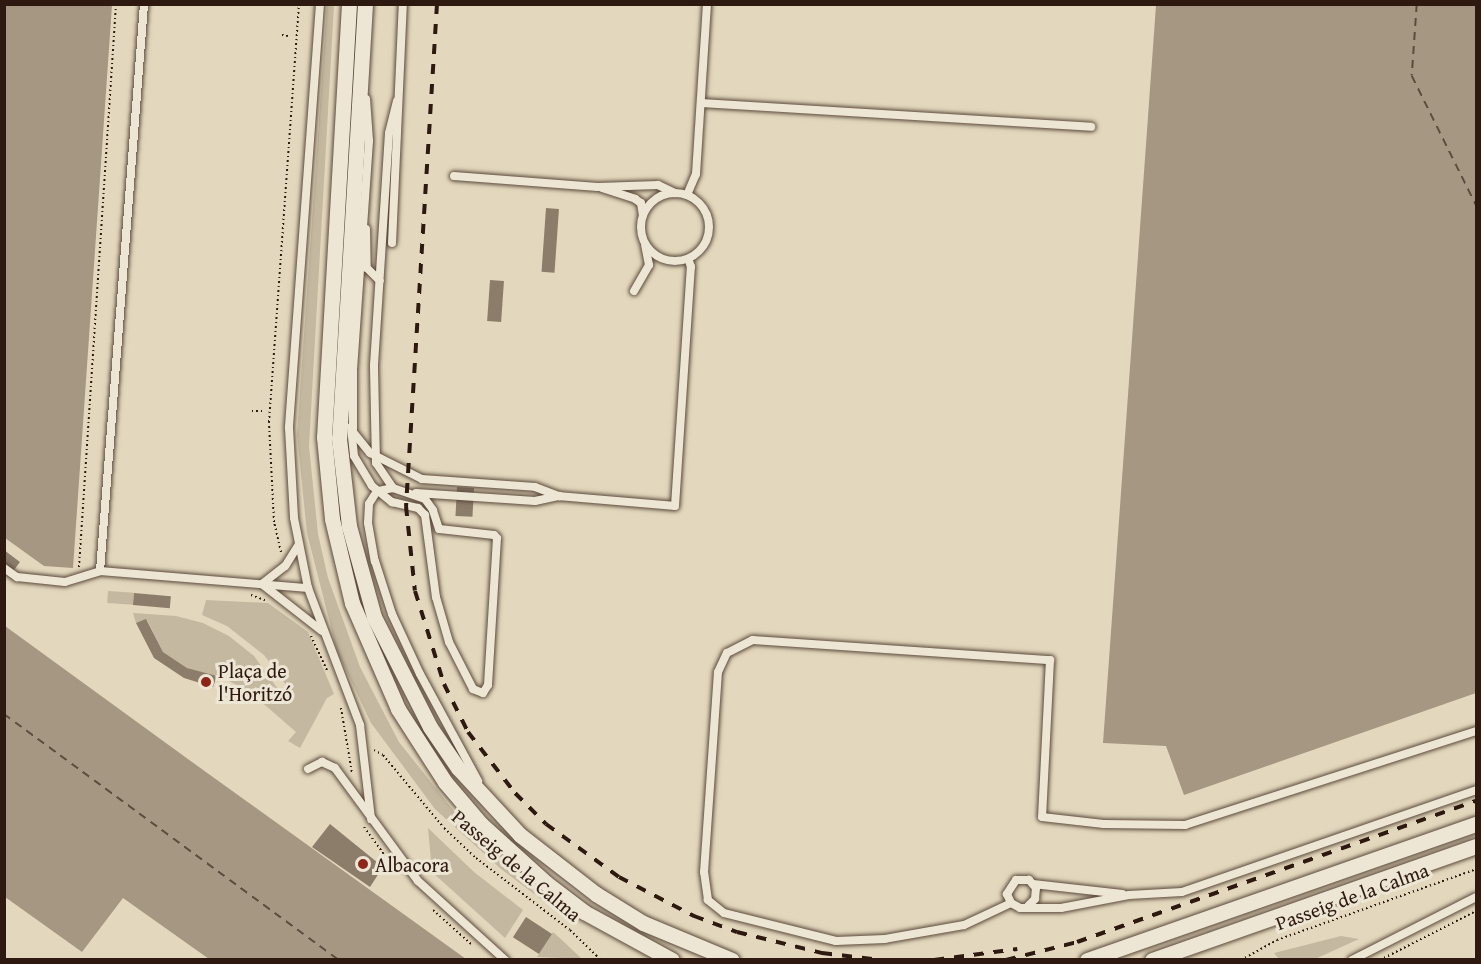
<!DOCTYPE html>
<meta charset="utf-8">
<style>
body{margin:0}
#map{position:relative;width:1481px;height:964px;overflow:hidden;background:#e3d8bd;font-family:"Gentium Book Plus",serif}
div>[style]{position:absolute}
.green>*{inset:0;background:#c4b8a0;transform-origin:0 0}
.water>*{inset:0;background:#a59782}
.ferry>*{height:1.5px;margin-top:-0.75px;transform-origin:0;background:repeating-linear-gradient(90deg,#5e4b3e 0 8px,transparent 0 14px)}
.building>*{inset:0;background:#8c7c6a;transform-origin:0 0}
.path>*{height:2px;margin-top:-1px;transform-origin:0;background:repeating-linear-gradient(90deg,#2e1910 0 1.5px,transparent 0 4.5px)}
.roads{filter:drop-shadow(0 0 2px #5b493b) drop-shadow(0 0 2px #5b493b)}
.lane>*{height:8px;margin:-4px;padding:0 4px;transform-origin:4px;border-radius:4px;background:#ede6d4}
.lane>.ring{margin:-4px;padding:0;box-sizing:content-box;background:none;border:8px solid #ede6d4;border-radius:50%}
.street>*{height:15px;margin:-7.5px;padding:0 7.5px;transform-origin:7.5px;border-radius:7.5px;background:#ede6d4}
.rail>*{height:4px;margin-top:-2px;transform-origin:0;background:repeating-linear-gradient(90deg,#2e1910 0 10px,transparent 0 20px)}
.dots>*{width:16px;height:16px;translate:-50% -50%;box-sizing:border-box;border:3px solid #ede6d4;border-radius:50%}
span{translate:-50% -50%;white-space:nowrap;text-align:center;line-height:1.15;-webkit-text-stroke:6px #ede6d4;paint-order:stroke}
.poi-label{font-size:20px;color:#2e1910}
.left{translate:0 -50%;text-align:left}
.street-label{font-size:20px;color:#2e1910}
.frame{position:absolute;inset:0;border:6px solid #2e1910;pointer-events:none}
</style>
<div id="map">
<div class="green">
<i style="clip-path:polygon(327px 5px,334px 5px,309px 446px,318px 534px,328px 578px,360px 667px,399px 742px,481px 845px,549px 905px,501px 869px,435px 809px,371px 723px,337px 651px,307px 533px,297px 435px)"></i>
<i style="left:108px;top:591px;width:26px;height:12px;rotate:4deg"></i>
<i style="clip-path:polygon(206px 600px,268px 603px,308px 632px,334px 694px,327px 698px,300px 748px,288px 741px,296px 732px,250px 692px,227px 680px,187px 668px,163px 652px,147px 620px,136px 623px,133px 613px,176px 616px,203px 623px,229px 636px,254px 656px,286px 700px,292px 700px,289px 689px,264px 655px,227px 626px,202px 615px)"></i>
<i style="clip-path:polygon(428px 828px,474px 872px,523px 910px,505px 938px,432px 872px)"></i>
<i style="clip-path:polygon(553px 932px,563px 941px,582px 959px,537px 957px)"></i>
<i style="clip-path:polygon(1341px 936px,1359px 939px,1315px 959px,1279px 959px,1274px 953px)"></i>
</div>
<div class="water">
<i style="clip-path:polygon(5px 4px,112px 5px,73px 568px,44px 566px,5px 538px)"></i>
<i style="clip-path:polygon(1156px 5px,1476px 5px,1476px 693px,1184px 795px,1166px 746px,1103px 743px)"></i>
<i style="clip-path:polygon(5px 626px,192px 762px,466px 959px,209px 959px,123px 898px,82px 952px,5px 897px)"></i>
</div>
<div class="ferry">
<i style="left:1417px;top:4px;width:72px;rotate:94deg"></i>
<i style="left:1412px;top:76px;width:144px;rotate:63.6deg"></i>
<i style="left:4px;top:714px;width:416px;rotate:36.3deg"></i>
</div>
<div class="building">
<i style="left:546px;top:208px;width:13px;height:64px;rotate:4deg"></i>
<i style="left:490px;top:280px;width:14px;height:41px;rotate:4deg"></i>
<i style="left:457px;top:487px;width:17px;height:29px;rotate:3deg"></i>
<i style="clip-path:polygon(4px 550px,20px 562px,14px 570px,4px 563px)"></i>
<i style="left:134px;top:593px;width:37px;height:12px;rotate:5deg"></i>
<i style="clip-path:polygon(146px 619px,163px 652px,187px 668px,217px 676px,213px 687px,184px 678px,154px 658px,136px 623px)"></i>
<i style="clip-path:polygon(330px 824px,383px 867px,370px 887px,312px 847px)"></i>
<i style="left:526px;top:917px;width:31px;height:24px;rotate:33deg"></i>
</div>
<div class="path">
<i style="left:282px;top:35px;width:6px;rotate:9deg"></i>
<i style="left:252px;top:411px;width:10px"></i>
<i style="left:281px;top:552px;width:31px;rotate:-103deg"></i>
<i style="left:274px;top:522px;width:100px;rotate:-92.9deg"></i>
<i style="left:269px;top:422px;width:419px;rotate:-85.9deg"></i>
<i style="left:79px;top:567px;width:564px;rotate:-86.24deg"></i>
<i style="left:251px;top:595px;width:15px;rotate:20deg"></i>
<i style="left:311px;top:636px;width:40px;rotate:65deg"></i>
<i style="left:341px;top:708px;width:66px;rotate:80.4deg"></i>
<i style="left:374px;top:750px;width:10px;rotate:29deg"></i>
<i style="left:383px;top:755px;width:95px;rotate:50.1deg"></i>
<i style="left:444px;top:828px;width:44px;rotate:43.2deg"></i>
<i style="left:476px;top:858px;width:118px;rotate:37.5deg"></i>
<i style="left:570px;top:930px;width:43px;rotate:44.1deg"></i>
<i style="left:364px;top:827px;width:42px;rotate:53.7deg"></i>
<i style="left:433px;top:910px;width:51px;rotate:41.8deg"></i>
<i style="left:1241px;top:960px;width:41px;rotate:-29.1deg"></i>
<i style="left:1277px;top:940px;width:211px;rotate:-19.6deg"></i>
<i style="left:1380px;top:960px;width:108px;rotate:-27deg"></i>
</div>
<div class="roads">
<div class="lane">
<i style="left:320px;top:4px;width:425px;rotate:94.2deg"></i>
<i style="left:289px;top:428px;width:90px;rotate:86.8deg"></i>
<i style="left:294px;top:518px;width:71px;rotate:78.7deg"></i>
<i style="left:308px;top:588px;width:147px;rotate:69.2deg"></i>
<i style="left:360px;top:725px;width:95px;rotate:83.3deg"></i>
<i style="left:366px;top:99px;width:42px;rotate:85.9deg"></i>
<i style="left:369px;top:141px;width:227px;rotate:94deg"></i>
<i style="left:353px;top:367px;width:65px;rotate:90deg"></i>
<i style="left:353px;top:432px;width:27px;rotate:51deg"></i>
<i style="left:370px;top:453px;width:58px;rotate:26.6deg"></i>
<i style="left:422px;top:479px;width:113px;rotate:4deg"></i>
<i style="left:535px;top:487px;width:26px;rotate:21deg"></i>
<i style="left:701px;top:103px;width:391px;rotate:3.5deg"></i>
<i style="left:454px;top:176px;width:144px;rotate:4.4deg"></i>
<i style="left:598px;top:187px;width:60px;rotate:-1.9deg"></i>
<i style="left:658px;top:185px;width:19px;rotate:25deg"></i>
<i style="left:602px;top:188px;width:35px;rotate:18deg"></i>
<i style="left:635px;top:199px;width:7px;rotate:34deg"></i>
<i style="left:641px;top:203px;width:12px;rotate:81deg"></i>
<i class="ring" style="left:641px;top:193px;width:60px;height:60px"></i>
<i style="left:687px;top:195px;width:23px;rotate:-67deg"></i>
<i style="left:696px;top:174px;width:170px;rotate:-86.3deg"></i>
<i style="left:366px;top:229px;width:39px;rotate:89deg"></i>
<i style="left:367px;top:268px;width:18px;rotate:45deg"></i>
<i style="left:392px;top:243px;width:239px;rotate:-87.4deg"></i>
<i style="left:634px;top:291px;width:30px;rotate:-60deg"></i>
<i style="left:649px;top:265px;width:20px;rotate:-101deg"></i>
<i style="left:351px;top:427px;width:29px;rotate:84deg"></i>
<i style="left:354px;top:456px;width:35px;rotate:59deg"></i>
<i style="left:372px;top:486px;width:26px;rotate:39deg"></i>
<i style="left:392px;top:502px;width:27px;rotate:13deg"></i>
<i style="left:418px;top:508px;width:10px;rotate:45deg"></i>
<i style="left:425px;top:515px;width:83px;rotate:82.4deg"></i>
<i style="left:436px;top:597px;width:47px;rotate:73.9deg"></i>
<i style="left:449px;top:642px;width:53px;rotate:62.9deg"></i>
<i style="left:473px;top:689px;width:11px;rotate:22deg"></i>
<i style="left:483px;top:693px;width:9px;rotate:-58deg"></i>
<i style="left:488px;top:685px;width:147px;rotate:-86.5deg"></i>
<i style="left:497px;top:538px;width:4px;rotate:-135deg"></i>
<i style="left:494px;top:535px;width:55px;rotate:-173.8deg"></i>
<i style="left:439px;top:529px;width:20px;rotate:-108deg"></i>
<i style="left:433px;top:510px;width:14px;rotate:-126deg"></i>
<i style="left:425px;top:499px;width:34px;rotate:-161deg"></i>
<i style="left:393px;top:488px;width:30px;rotate:-124deg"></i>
<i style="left:376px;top:463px;width:98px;rotate:-91.2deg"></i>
<i style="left:374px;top:365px;width:232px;rotate:-86.3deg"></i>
<i style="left:389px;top:133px;width:33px;rotate:-76deg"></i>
<i style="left:393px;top:488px;width:16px;rotate:169deg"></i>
<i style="left:377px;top:491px;width:15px;rotate:122deg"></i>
<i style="left:369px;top:504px;width:19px;rotate:93deg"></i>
<i style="left:368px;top:523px;width:39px;rotate:80deg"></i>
<i style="left:375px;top:561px;width:56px;rotate:72.2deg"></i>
<i style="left:392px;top:614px;width:66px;rotate:65deg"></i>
<i style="left:420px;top:674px;width:122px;rotate:61.5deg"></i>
<i style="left:416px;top:493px;width:119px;rotate:3.8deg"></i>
<i style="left:535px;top:501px;width:25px;rotate:-12deg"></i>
<i style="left:559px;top:496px;width:116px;rotate:4.9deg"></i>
<i style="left:675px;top:506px;width:240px;rotate:-86.2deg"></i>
<i style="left:691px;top:267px;width:9px;rotate:-108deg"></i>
<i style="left:299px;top:544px;width:26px;rotate:122deg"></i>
<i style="left:285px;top:566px;width:29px;rotate:142deg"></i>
<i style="left:262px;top:584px;width:76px;rotate:38.1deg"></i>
<i style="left:4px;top:568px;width:16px;rotate:35deg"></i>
<i style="left:17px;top:577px;width:48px;rotate:5.9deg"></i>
<i style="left:65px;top:582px;width:37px;rotate:-17deg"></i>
<i style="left:100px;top:571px;width:209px;rotate:4.7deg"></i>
<i style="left:100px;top:571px;width:569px;rotate:-85.56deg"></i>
<i style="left:308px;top:769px;width:16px;rotate:-27deg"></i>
<i style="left:322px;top:762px;width:14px;rotate:25deg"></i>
<i style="left:335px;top:768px;width:140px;rotate:53.7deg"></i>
<i style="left:418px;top:881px;width:118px;rotate:42.2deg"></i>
<i style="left:1033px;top:884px;width:90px;rotate:6.4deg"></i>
<i style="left:1011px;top:903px;width:52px;rotate:154.9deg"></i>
<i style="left:964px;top:925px;width:80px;rotate:170deg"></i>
<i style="left:885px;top:939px;width:49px;rotate:177.7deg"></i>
<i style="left:836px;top:941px;width:115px;rotate:-166deg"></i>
<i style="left:724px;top:913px;width:21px;rotate:-141deg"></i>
<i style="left:708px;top:900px;width:28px;rotate:-98deg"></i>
<i style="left:704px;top:872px;width:200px;rotate:-86deg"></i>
<i style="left:718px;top:672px;width:21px;rotate:-65deg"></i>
<i style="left:727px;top:653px;width:29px;rotate:-27deg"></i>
<i style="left:753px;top:640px;width:298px;rotate:3.9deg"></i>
<i style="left:1050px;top:660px;width:157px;rotate:92.9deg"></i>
<i style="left:1042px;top:817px;width:62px;rotate:6.4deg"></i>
<i style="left:1104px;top:824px;width:81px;rotate:0.7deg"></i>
<i style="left:1185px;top:825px;width:306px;rotate:-17.9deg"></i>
<i style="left:1028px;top:906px;width:10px;rotate:-45deg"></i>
<i style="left:1035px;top:899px;width:11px;rotate:-85deg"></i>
<i style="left:1036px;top:888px;width:11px;rotate:-131deg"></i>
<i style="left:1029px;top:880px;width:13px;rotate:180deg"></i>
<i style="left:1016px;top:880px;width:17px;rotate:123deg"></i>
<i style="left:1007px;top:894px;width:10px;rotate:66deg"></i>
<i style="left:1011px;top:903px;width:10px;rotate:29deg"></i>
<i style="left:1020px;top:908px;width:41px"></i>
<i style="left:1061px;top:908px;width:69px;rotate:-10.8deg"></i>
<i style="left:1129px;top:895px;width:53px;rotate:-3.2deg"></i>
<i style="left:1182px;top:892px;width:311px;rotate:-19.1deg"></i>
<i style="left:1352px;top:960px;width:139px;rotate:-26.9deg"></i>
</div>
<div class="street">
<i style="left:349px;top:4px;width:434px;rotate:93.3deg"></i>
<i style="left:324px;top:437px;width:82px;rotate:84.4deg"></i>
<i style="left:332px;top:519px;width:86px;rotate:76.6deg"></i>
<i style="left:352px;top:603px;width:116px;rotate:66.5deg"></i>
<i style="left:398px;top:709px;width:87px;rotate:57.2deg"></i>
<i style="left:445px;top:782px;width:55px;rotate:49.4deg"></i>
<i style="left:481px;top:824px;width:88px;rotate:42.2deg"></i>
<i style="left:546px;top:883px;width:48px;rotate:37.3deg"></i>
<i style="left:584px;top:912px;width:100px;rotate:28.6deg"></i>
<i style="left:365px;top:4px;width:435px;rotate:93.4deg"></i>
<i style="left:339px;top:438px;width:89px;rotate:83.5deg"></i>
<i style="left:349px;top:526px;width:94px;rotate:74.6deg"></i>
<i style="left:374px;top:617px;width:123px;rotate:63deg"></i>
<i style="left:430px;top:727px;width:50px;rotate:55.7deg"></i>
<i style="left:458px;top:768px;width:91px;rotate:47.2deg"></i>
<i style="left:520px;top:835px;width:96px;rotate:37.8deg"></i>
<i style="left:596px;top:894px;width:55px;rotate:31.7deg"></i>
<i style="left:643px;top:923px;width:96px;rotate:22.6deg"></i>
<i style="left:1087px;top:960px;width:412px;rotate:-19.3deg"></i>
<i style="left:1152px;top:960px;width:343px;rotate:-19.4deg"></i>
</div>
</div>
<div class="rail">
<i style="left:437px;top:4px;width:503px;rotate:93.53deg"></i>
<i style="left:406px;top:506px;width:85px;rotate:84deg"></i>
<i style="left:415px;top:591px;width:97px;rotate:72.7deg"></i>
<i style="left:444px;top:684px;width:54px;rotate:63.4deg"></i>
<i style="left:468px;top:732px;width:77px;rotate:52.4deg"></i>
<i style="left:515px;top:793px;width:44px;rotate:45deg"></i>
<i style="left:546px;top:824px;width:90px;rotate:36deg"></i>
<i style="left:619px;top:877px;width:85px;rotate:27.5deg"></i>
<i style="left:694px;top:916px;width:46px;rotate:20.4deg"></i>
<i style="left:737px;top:932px;width:88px;rotate:13.9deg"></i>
<i style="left:822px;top:953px;width:59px;rotate:6.8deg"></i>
<i style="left:934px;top:960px;width:84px;rotate:-7.5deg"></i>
<i style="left:1006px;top:960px;width:73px;rotate:-14.2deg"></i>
<i style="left:1077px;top:942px;width:423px;rotate:-19.5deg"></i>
</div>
<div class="dots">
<i style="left:206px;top:682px;background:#8f2418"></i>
<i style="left:363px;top:864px;background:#8f2418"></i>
</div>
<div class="poi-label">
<span class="left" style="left:218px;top:682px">Plaça de<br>l'Horitzó</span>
<span class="left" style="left:375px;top:864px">Albacora</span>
</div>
<div class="street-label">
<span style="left:517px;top:865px;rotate:40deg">Passeig de la Calma</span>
<span style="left:1352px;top:896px;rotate:-20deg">Passeig de la Calma</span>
</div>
<div class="frame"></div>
</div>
